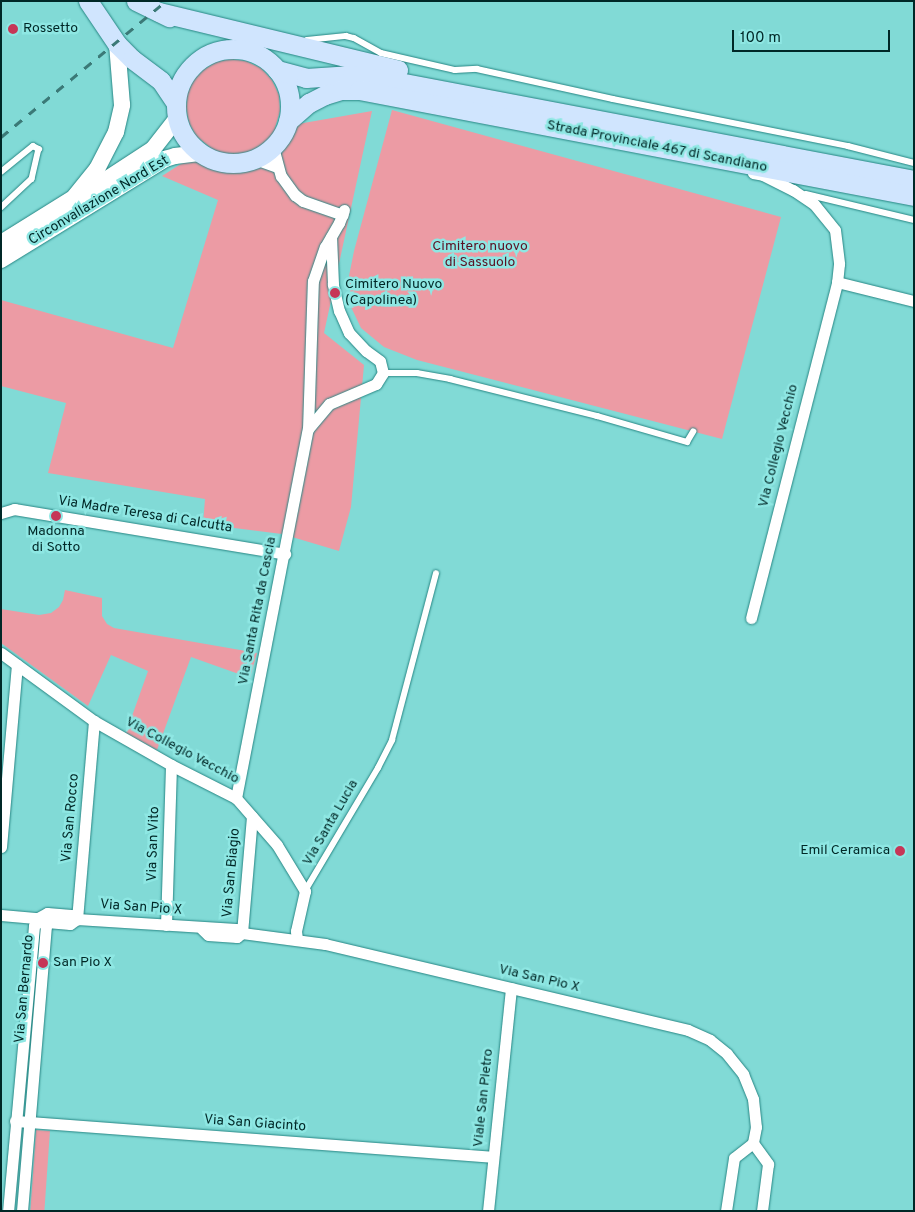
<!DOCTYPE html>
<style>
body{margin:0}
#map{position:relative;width:915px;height:1212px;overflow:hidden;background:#81dad6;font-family:Overpass,sans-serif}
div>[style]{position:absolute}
.green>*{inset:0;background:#ec9ba4;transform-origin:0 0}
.roads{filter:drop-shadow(0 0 1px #278684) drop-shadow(0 0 1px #278684)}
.service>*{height:5.5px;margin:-2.75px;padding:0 2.75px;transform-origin:2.75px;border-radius:2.75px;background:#fff}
.minor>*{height:11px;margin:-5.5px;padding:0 5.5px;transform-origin:5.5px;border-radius:5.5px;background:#fff}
.secondary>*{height:16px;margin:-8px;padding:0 8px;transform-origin:8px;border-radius:8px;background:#fff}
.primary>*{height:19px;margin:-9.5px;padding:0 9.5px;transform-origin:9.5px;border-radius:9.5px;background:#d0e5fe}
.primary>.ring{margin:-9.5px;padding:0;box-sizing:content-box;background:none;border:19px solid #d0e5fe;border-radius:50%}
.rail>*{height:3px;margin-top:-1.5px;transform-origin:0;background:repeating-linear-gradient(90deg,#3b7977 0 9px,transparent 0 18px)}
.dots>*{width:14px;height:14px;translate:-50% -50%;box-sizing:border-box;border:2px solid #8ee7e3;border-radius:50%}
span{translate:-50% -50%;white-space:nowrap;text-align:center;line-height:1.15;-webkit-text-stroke:5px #8ee7e3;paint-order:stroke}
.poi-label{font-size:14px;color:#002827}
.left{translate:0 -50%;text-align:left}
.right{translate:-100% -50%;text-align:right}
.street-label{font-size:14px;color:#002827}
.park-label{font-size:14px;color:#5b1123}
.frame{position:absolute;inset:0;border:2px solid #002827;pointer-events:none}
.scale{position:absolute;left:732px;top:30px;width:158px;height:22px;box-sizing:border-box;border:2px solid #002827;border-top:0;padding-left:6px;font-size:15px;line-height:18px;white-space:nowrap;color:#002827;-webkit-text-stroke:4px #8ee7e3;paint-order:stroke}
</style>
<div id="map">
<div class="green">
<i style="clip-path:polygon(231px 59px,246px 61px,261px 68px,272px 80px,279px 95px,280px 111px,275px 128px,372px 111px,324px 333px,364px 365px,351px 507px,339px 551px,282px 534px,203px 524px,205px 499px,48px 473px,66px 403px,1px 386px,1px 300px,173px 348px,218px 200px,162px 176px,198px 153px,212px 149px,196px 136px,189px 123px,186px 109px,187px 94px,193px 81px,203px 70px,216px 62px)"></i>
<i style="clip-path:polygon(392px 110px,781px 217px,722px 439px,417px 360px,384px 347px,361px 328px,351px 307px,349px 276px,354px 251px)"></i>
<i style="clip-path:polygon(65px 590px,102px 598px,102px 616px,107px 624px,114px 628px,257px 653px,250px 678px,191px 657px,157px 750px,126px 733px,148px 671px,111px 655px,88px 706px,1px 643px,1px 609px,39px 615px,51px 613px,59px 607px,63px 600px)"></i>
<i style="left:36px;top:1130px;width:14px;height:81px;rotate:4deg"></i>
</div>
<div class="roads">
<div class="service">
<i style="left:307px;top:40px;width:39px;rotate:-6deg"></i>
<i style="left:346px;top:36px;width:8px;rotate:14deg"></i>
<i style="left:354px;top:38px;width:31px;rotate:29deg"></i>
<i style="left:381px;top:53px;width:76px;rotate:12.9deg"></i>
<i style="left:455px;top:70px;width:22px;rotate:-3deg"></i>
<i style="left:477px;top:69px;width:139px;rotate:12.4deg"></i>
<i style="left:613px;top:99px;width:240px;rotate:11.3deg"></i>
<i style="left:848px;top:146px;width:68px;rotate:14.4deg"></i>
<i style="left:1px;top:172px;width:41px;rotate:-39.1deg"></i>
<i style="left:33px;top:146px;width:7px;rotate:27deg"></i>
<i style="left:39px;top:149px;width:31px;rotate:103deg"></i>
<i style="left:32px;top:179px;width:42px;rotate:136.9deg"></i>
<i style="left:806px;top:194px;width:111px;rotate:13.5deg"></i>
<i style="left:383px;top:373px;width:34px"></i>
<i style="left:417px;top:373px;width:34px;rotate:10deg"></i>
<i style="left:450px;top:379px;width:152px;rotate:14.1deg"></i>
<i style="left:597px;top:416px;width:94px;rotate:16.1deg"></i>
<i style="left:687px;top:442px;width:12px;rotate:-59deg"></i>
<i style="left:305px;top:891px;width:143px;rotate:-59.3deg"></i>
<i style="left:378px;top:768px;width:31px;rotate:-63deg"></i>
<i style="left:392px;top:740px;width:172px;rotate:-75.2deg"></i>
</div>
<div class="minor">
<i style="left:273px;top:147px;width:30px;rotate:75deg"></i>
<i style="left:281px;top:176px;width:24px;rotate:54deg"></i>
<i style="left:295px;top:195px;width:10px;rotate:37deg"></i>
<i style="left:303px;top:201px;width:42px;rotate:19.3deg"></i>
<i style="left:255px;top:159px;width:23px;rotate:20deg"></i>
<i style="left:753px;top:173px;width:10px;rotate:11deg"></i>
<i style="left:763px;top:175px;width:34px;rotate:27deg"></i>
<i style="left:793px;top:190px;width:25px;rotate:34deg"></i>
<i style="left:814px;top:204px;width:33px;rotate:51deg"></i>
<i style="left:835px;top:230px;width:34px;rotate:83deg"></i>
<i style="left:839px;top:264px;width:18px;rotate:96deg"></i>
<i style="left:837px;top:282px;width:79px;rotate:13.9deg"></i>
<i style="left:308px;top:429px;width:33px;rotate:-50deg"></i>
<i style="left:329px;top:404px;width:51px;rotate:-23.1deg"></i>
<i style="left:376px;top:384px;width:13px;rotate:-58deg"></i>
<i style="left:383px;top:373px;width:12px;rotate:-104deg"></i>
<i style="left:380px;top:361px;width:17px;rotate:-144deg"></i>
<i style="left:366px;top:351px;width:25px;rotate:-133deg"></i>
<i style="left:349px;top:333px;width:24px;rotate:-114deg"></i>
<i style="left:339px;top:311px;width:28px;rotate:-103deg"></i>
<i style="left:333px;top:284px;width:47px;rotate:-92.4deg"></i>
<i style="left:1px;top:513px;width:14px;rotate:-17deg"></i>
<i style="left:14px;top:509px;width:275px;rotate:9.4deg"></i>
<i style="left:751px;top:618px;width:347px;rotate:-75.6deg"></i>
<i style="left:1px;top:653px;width:115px;rotate:36.2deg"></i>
<i style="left:94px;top:721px;width:89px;rotate:29.7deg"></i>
<i style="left:171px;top:765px;width:73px;rotate:26.9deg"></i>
<i style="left:236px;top:798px;width:62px;rotate:48.9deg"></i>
<i style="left:277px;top:845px;width:54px;rotate:58.7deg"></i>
<i style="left:305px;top:891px;width:41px;rotate:102.7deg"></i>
<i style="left:296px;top:931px;width:8px;rotate:83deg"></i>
<i style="left:94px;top:721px;width:199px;rotate:94.9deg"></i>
<i style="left:77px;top:919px;width:159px;rotate:3.6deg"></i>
<i style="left:236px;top:929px;width:7px;rotate:34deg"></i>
<i style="left:242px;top:933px;width:84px;rotate:7.5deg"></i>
<i style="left:325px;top:944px;width:373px;rotate:13.3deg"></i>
<i style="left:688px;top:1030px;width:24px;rotate:24deg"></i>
<i style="left:710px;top:1040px;width:22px;rotate:39deg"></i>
<i style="left:727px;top:1054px;width:26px;rotate:51deg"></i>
<i style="left:743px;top:1074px;width:27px;rotate:68deg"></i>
<i style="left:753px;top:1099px;width:28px;rotate:84deg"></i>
<i style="left:756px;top:1127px;width:16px;rotate:101deg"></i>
<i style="left:753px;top:1143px;width:24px;rotate:142deg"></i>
<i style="left:734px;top:1158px;width:54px;rotate:98.6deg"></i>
<i style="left:236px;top:798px;width:376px;rotate:-79deg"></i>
<i style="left:308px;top:429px;width:148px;rotate:-88.1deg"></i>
<i style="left:313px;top:281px;width:36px;rotate:-71deg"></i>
<i style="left:325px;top:247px;width:28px;rotate:-60deg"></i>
<i style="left:339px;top:223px;width:14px;rotate:-69deg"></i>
<i style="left:1px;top:847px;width:183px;rotate:-85deg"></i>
<i style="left:1px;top:915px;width:37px;rotate:5deg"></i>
<i style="left:38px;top:918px;width:10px;rotate:24deg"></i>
<i style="left:47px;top:922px;width:23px;rotate:5deg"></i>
<i style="left:70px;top:924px;width:9px;rotate:-36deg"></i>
<i style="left:77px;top:919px;width:7px;rotate:-146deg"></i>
<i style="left:71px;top:915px;width:24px;rotate:-175deg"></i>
<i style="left:47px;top:913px;width:10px;rotate:151deg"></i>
<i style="left:38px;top:918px;width:9px;rotate:117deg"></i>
<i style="left:34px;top:926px;width:286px;rotate:95.2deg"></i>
<i style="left:166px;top:925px;width:160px;rotate:-88.2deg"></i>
<i style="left:202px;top:929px;width:8px;rotate:45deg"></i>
<i style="left:208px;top:935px;width:29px;rotate:4deg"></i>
<i style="left:237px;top:937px;width:6px;rotate:-39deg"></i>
<i style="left:242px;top:933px;width:117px;rotate:-85.1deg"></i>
<i style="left:15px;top:1121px;width:479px;rotate:4.3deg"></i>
<i style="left:753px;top:1143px;width:26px;rotate:54deg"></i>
<i style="left:768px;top:1164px;width:47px;rotate:97.3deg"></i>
<i style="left:22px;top:1211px;width:286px;rotate:-85.2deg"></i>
<i style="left:46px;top:926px;width:11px;rotate:-135deg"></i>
<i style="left:488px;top:1211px;width:224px;rotate:-84.1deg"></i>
</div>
<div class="secondary">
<i style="left:75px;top:196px;width:35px;rotate:-51deg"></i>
<i style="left:97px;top:169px;width:42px;rotate:-62.8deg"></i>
<i style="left:116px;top:132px;width:28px;rotate:-77deg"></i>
<i style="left:122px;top:105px;width:61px;rotate:-94.7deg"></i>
<i style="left:1px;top:243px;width:87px;rotate:-31.9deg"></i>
<i style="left:75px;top:197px;width:6px;rotate:-9deg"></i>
<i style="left:81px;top:196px;width:86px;rotate:-33.1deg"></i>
<i style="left:153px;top:149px;width:39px;rotate:-52deg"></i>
<i style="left:1px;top:260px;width:193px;rotate:-31.6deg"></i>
<i style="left:165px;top:159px;width:10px;rotate:-17deg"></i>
<i style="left:175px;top:156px;width:26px;rotate:-7deg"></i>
</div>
<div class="primary">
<i style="left:88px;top:1px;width:52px;rotate:56deg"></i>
<i style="left:117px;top:44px;width:21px;rotate:45deg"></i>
<i style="left:132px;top:59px;width:36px;rotate:37deg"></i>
<i style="left:161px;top:81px;width:27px;rotate:56deg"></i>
<i style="left:136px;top:1px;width:37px;rotate:26deg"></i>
<i style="left:159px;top:12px;width:246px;rotate:13.6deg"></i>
<i class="ring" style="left:176px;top:49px;width:95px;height:95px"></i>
<i style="left:277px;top:70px;width:30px;rotate:15deg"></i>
<i style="left:306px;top:78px;width:46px;rotate:-3.7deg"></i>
<i style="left:352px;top:75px;width:26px;rotate:7deg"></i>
<i style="left:378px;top:78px;width:546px;rotate:10.77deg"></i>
<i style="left:288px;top:121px;width:28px;rotate:-41deg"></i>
<i style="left:309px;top:103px;width:18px;rotate:-27deg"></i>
<i style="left:325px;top:95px;width:17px;rotate:-17deg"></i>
<i style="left:341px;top:90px;width:18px"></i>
<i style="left:359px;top:90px;width:565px;rotate:10.81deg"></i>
</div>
</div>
<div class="rail">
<i style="left:1px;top:137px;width:214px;rotate:-39.5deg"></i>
</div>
<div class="dots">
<i style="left:13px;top:29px;background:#c63657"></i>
<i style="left:335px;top:293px;background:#c63657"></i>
<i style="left:56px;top:516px;background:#c63657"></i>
<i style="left:900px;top:851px;background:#c63657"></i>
<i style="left:43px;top:963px;background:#c63657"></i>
</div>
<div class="poi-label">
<span class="left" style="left:23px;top:29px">Rossetto</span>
<span class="left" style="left:345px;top:293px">Cimitero Nuovo<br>(Capolinea)</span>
<span style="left:56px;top:540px">Madonna<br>di Sotto</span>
<span class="right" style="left:890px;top:851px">Emil Ceramica</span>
<span class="left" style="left:53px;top:963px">San Pio X</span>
</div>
<div class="street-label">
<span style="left:657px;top:147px;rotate:11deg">Strada Provinciale 467 di Scandiano</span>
<span style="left:99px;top:201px;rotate:-31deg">Circonvallazione Nord Est</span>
<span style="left:779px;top:446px;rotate:-76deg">Via Collegio Vecchio</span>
<span style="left:145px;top:515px;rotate:9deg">Via Madre Teresa di Calcutta</span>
<span style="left:258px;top:611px;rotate:-79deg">Via Santa Rita da Cascia</span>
<span style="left:182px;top:751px;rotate:28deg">Via Collegio Vecchio</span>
<span style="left:71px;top:818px;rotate:-85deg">Via San Rocco</span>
<span style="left:331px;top:823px;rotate:-60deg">Via Santa Lucia</span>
<span style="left:154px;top:844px;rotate:-88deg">Via San Vito</span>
<span style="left:232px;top:873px;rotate:-85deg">Via San Biagio</span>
<span style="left:141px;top:908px;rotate:4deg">Via San Pio X</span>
<span style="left:539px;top:979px;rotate:13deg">Via San Pio X</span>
<span style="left:25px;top:989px;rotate:-85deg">Via San Bernardo</span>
<span style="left:484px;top:1098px;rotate:-84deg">Viale San Pietro</span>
<span style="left:255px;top:1124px;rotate:4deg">Via San Giacinto</span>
</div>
<div class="park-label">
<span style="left:480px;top:255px">Cimitero nuovo<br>di Sassuolo</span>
</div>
<div class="frame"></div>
<div class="scale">100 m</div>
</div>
